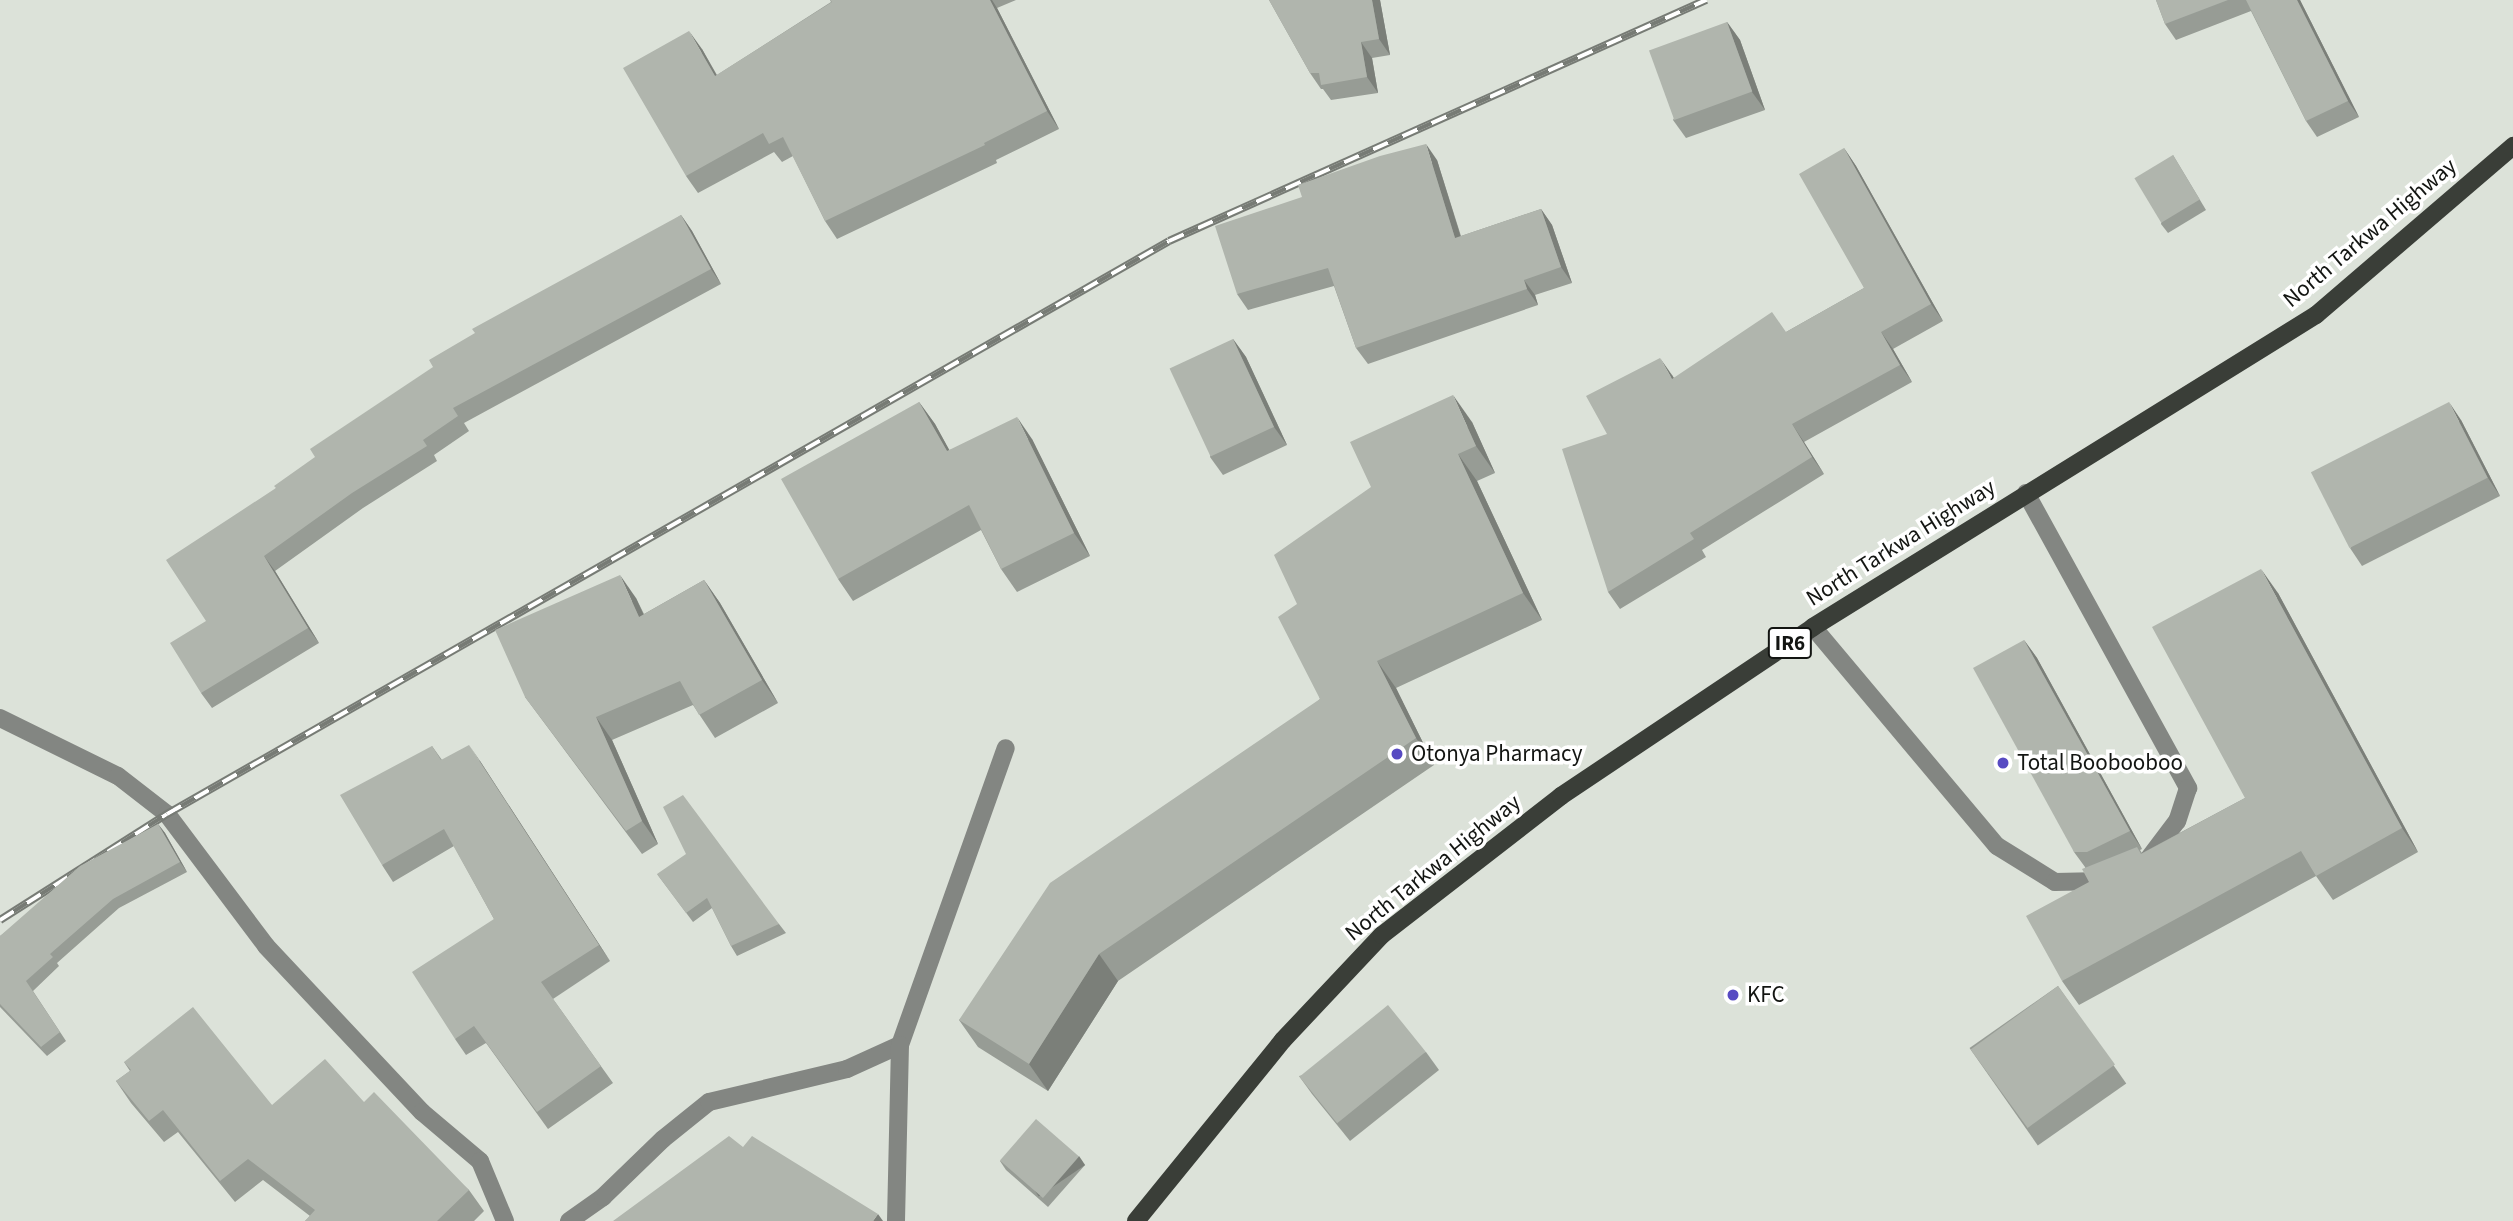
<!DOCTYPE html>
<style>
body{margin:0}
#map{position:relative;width:2513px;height:1221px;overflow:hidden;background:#dce2d9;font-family:"Source Sans 3",sans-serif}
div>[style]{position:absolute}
.lane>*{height:18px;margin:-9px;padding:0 9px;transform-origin:9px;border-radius:9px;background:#838682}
.street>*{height:18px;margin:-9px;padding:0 9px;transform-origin:9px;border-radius:9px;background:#838682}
.primary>*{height:18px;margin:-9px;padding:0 9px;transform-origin:9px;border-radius:9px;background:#3a3e38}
.rail>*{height:8px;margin-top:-4px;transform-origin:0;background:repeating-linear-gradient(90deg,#fff 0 16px,#777b75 0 32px);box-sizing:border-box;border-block:2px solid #777b75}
.wall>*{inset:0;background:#979c95;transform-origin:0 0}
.shaded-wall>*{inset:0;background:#7b7f79;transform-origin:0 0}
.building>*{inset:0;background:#b0b5ad;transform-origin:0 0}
.dots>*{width:19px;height:19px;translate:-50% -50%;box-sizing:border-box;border:4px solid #fff;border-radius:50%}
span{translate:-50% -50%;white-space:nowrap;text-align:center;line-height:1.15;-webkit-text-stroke:7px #fff;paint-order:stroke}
.shield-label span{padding:2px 5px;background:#fff;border:2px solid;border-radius:5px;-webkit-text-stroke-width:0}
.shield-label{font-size:21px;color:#131512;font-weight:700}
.street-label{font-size:23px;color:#131512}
.poi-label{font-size:23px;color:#131512}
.left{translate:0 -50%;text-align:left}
</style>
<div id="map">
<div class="lane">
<i style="left:2026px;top:493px;width:337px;rotate:61.2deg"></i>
<i style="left:2188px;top:788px;width:35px;rotate:108deg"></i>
<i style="left:2177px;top:821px;width:51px;rotate:127.1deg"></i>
<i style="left:1813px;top:627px;width:286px;rotate:50deg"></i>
<i style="left:1997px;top:846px;width:68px;rotate:31.8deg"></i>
<i style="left:2055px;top:882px;width:47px;rotate:-1.2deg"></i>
<i style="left:2102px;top:881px;width:9px;rotate:-27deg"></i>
</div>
<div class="street">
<i style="left:0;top:718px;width:131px;rotate:26.2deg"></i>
<i style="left:118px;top:776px;width:62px;rotate:37.8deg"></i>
<i style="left:167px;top:814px;width:165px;rotate:53.1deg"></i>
<i style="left:266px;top:946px;width:228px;rotate:46.8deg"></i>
<i style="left:422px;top:1112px;width:76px;rotate:40.2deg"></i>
<i style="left:480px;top:1161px;width:65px;rotate:67.4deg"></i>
<i style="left:569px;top:1221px;width:42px;rotate:-35.2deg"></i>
<i style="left:603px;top:1197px;width:83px;rotate:-44deg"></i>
<i style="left:663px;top:1139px;width:59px;rotate:-38.8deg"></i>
<i style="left:709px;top:1102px;width:142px;rotate:-13.4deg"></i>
<i style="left:847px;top:1069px;width:58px;rotate:-24.4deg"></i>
<i style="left:900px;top:1045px;width:315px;rotate:-70.4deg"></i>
<i style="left:896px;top:1221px;width:176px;rotate:-88.7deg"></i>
</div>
<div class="primary">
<i style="left:1136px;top:1221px;width:233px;rotate:-50.9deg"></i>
<i style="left:1283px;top:1040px;width:144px;rotate:-46.7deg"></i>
<i style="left:1382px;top:935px;width:227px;rotate:-37.8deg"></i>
<i style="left:1561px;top:796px;width:303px;rotate:-33.8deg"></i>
<i style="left:1813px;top:627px;width:592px;rotate:-31.81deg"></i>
<i style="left:2316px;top:315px;width:260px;rotate:-40.6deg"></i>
</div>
<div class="rail">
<i style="left:0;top:920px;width:198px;rotate:-32.4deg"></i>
<i style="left:167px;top:814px;width:1154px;rotate:-29.76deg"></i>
<i style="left:1169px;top:241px;width:589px;rotate:-24.17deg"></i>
</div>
<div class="wall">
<i style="clip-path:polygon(830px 0,1016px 0,997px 8px,1059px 129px,996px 160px,997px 163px,837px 239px,825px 221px,793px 156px,782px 162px,774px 152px,698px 193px,686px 176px,702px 49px,717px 75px,831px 2px)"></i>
<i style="clip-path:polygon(1269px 0,1380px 0,1390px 55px,1372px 58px,1378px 93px,1331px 100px,1323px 89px,1321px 89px,1310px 73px)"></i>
<i style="clip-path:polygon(2156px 0,2300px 0,2359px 117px,2317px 137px,2306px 121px,2251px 11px,2176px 40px,2165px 24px)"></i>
<i style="clip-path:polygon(1727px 22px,1740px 40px,1765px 110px,1686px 138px,1673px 120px)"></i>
<i style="clip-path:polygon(1844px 148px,1856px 166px,1943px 321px,1893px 349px,1912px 382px,1804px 442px,1824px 474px,1702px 550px,1706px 557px,1620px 609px,1608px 592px,1607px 434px,1672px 375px,1674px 378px,1786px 332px,1864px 288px)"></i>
<i style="clip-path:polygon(2173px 155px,2206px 210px,2168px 233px,2161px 224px)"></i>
<i style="clip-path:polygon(1437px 160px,1461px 236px,1541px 209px,1552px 225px,1572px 283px,1535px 295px,1538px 305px,1368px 364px,1356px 348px,1334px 286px,1248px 310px,1237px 294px)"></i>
<i style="clip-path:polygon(681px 215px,692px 231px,721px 284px,464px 423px,469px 431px,434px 455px,437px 461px,363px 508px,275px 571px,319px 643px,212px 708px,201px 693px,206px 621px,276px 488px)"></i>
<i style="clip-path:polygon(1233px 339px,1246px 357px,1287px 445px,1223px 475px,1210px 457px)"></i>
<i style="clip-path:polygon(919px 402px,935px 424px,949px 450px,1032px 439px,1090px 556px,1017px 592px,1001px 569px,981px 530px,853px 601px,838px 579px)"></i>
<i style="clip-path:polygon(2461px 420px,2500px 496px,2362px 566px,2350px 548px)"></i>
<i style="clip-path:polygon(1472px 422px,1495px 473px,1477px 481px,1542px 620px,1396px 688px,1434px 765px,1118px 981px,1048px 1091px,978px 1047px,959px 1020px,1320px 699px,1297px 604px)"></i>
<i style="clip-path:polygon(704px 580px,720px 603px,778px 703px,715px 738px,693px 705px,612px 740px,658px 844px,642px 854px,525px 697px,636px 598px,644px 614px)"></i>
<i style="clip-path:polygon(2278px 593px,2418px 852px,2333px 900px,2316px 876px,2079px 1005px,2062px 981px,2089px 882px,2085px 867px,2074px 852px,2024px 640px,2037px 658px,2142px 849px,2140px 850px,2142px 853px,2245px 798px)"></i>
<i style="clip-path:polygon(432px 746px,442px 760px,480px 761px,610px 961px,553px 999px,613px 1083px,548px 1129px,486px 1043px,466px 1055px,455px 1039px,494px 919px,454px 846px,393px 882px,382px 865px)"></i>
<i style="clip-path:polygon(158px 824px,165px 833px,187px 872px,119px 908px,57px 963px,59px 966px,33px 991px,66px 1041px,47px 1056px,0 1007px,0 936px)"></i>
<i style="clip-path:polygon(657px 874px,779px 924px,786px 933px,737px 956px,731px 946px,712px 908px,693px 922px)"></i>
<i style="left:2058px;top:986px;width:119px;height:108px;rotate:55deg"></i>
<i style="clip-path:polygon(1426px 1052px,1439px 1070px,1350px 1141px,1312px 1094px,1299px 1076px)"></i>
<i style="clip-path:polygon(124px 1062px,272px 1105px,364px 1102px,469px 1190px,484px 1211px,474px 1221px,305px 1221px,310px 1216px,263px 1180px,235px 1202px,178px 1132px,164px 1142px,131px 1103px,116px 1081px,130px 1071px)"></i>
<i style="clip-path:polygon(1000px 1161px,1085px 1165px,1048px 1207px,1006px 1170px)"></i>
</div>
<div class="shaded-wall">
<i style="clip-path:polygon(990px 0,992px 0,997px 8px,1059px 129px,1047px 111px)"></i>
<i style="clip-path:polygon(1372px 0,1380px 0,1390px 55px,1379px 39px)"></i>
<i style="clip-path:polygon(2297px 0,2300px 0,2359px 117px,2348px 101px)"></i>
<i style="clip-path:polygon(1727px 22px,1740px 40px,1765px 110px,1752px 92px)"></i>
<i style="clip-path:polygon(689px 31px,702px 49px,727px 94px,715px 76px)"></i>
<i style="clip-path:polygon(1361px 42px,1372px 58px,1378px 93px,1367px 77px)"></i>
<i style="clip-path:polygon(1426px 144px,1437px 160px,1466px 254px,1455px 238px)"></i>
<i style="clip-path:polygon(1844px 148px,1856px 166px,1943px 321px,1931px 304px)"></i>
<i style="clip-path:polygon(1541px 209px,1552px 225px,1572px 283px,1561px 267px)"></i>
<i style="clip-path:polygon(681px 215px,692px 231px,721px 284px,711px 269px)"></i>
<i style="clip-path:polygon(1524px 280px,1535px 295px,1538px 305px,1527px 289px)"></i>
<i style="clip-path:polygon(1881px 332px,1893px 349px,1912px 382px,1900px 365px)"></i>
<i style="clip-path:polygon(1233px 339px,1246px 357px,1287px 445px,1274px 427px)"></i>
<i style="clip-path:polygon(1660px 358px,1672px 375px,1684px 396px,1672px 379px)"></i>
<i style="clip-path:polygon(1453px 395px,1472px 422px,1495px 473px,1476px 446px)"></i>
<i style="clip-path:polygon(919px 402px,935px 424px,962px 473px,947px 451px)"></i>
<i style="clip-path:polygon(2449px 402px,2461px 420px,2500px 496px,2488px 478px)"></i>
<i style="clip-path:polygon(1017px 417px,1032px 439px,1090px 556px,1074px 533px)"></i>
<i style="clip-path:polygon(1792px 424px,1804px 442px,1824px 474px,1812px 457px)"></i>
<i style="clip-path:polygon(1458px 454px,1477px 481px,1542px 620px,1523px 593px)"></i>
<i style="clip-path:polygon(264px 556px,275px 571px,319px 643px,308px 628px)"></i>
<i style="clip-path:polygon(2261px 569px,2278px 593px,2418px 852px,2402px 828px)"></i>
<i style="clip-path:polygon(620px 575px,636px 598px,655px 640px,639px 617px)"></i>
<i style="clip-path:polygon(704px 580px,720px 603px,778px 703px,762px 680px)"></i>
<i style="clip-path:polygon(2024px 640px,2037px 658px,2142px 849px,2130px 831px)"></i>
<i style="clip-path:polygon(1377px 661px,1396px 688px,1434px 765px,1416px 738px)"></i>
<i style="clip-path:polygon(596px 717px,612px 740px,658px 844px,642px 821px)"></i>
<i style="clip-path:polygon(469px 745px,480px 761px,610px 961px,599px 945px)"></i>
<i style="clip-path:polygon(158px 824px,165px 833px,187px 872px,180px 862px)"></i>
<i style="clip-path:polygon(1099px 954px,1118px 981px,1048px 1091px,1029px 1064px)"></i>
<i style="left:1079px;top:1156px;width:11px;height:56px;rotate:56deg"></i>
<i style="clip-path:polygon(878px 1214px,883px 1221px,873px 1221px)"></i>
</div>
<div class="building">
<i style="clip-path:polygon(830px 0,990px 0,1047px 111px,984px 143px,985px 145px,825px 221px,783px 137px,769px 144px,763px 133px,686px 176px,623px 68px,689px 31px,715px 76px,832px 2px)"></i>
<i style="clip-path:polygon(1269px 0,1372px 0,1379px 39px,1361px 42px,1367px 77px,1321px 85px,1319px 73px,1310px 73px)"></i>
<i style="clip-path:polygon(2156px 0,2228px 0,2165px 24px)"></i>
<i style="clip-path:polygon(2246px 0,2297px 0,2348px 101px,2306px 121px)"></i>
<i style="left:1727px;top:22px;width:74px;height:83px;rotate:70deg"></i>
<i style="clip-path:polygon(1426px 144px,1455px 238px,1541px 209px,1561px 267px,1524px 280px,1527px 289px,1356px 348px,1328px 268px,1237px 294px,1215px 226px,1302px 197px,1298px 185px,1380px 156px)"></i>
<i style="clip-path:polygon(1844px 148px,1931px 304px,1881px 332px,1900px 365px,1792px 424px,1812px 457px,1690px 533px,1694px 539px,1608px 592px,1562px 449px,1607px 434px,1586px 396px,1660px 358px,1672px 379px,1772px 312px,1786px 332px,1864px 288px,1799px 174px)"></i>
<i style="left:2173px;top:155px;width:52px;height:45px;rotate:59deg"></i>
<i style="clip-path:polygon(681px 215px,711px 269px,453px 408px,458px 416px,423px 440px,427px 446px,352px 493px,264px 556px,308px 628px,201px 693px,170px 643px,206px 621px,166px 560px,276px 488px,274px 486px,315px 457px,310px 449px,433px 367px,429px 360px,475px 333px,472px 329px)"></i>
<i style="left:1233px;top:339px;width:97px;height:70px;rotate:65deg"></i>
<i style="clip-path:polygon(1453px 395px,1476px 446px,1458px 454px,1523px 593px,1377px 661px,1416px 738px,1099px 954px,1029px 1064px,959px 1020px,1050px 883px,1320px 699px,1278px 617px,1297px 604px,1274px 555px,1371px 487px,1350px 442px)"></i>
<i style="clip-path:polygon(919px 402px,947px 451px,1017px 417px,1074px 533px,1001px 569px,969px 505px,838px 579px,781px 479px)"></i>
<i style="left:2449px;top:402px;width:85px;height:155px;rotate:63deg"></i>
<i style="clip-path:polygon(2261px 569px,2402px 828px,2316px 876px,2301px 851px,2062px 981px,2026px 916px,2089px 882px,2082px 869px,2137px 847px,2141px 854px,2245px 798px,2152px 627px)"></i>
<i style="clip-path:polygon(620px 575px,639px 617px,704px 580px,762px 680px,699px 715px,680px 681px,596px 717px,642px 821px,626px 831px,525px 697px,495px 630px)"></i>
<i style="clip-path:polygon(2024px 640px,2130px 831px,2087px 852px,2074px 852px,1973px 668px)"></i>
<i style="clip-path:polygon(469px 745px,599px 945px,541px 982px,601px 1066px,537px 1112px,474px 1026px,455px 1039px,412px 972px,494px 919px,444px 829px,382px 865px,340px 795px,432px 746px,441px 760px)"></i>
<i style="clip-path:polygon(683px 795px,779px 924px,731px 946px,707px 898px,686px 913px,657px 874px,686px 854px,663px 807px)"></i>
<i style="clip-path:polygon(158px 824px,180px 862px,113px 899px,50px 954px,53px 957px,26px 981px,60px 1032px,41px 1047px,0 1004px,0 936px,80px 866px)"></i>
<i style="left:2058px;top:986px;width:97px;height:108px;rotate:54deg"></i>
<i style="left:1388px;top:1005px;width:60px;height:114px;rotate:51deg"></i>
<i style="clip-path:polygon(193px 1007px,272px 1105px,325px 1059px,364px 1102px,374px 1092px,469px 1190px,437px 1221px,305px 1221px,315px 1210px,248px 1159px,220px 1181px,163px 1110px,149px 1121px,116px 1081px,131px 1070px,124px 1062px)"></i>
<i style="left:1036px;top:1119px;width:57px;height:55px;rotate:41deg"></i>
<i style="clip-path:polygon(729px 1136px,743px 1147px,752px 1136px,878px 1214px,873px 1221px,613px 1221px)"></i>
</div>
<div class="dots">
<i style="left:1397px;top:754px;background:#574ac2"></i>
<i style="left:2003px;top:763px;background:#574ac2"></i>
<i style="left:1733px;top:995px;background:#574ac2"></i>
</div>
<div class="shield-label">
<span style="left:1790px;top:643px">IR6</span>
</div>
<div class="street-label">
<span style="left:2370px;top:233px;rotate:-40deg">North Tarkwa Highway</span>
<span style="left:1901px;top:543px;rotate:-32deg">North Tarkwa Highway</span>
<span style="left:1433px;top:868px;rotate:-39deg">North Tarkwa Highway</span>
</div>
<div class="poi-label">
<span class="left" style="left:1411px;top:754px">Otonya Pharmacy</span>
<span class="left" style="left:2017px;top:763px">Total Boobooboo</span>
<span class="left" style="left:1747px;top:995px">KFC</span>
</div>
</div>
